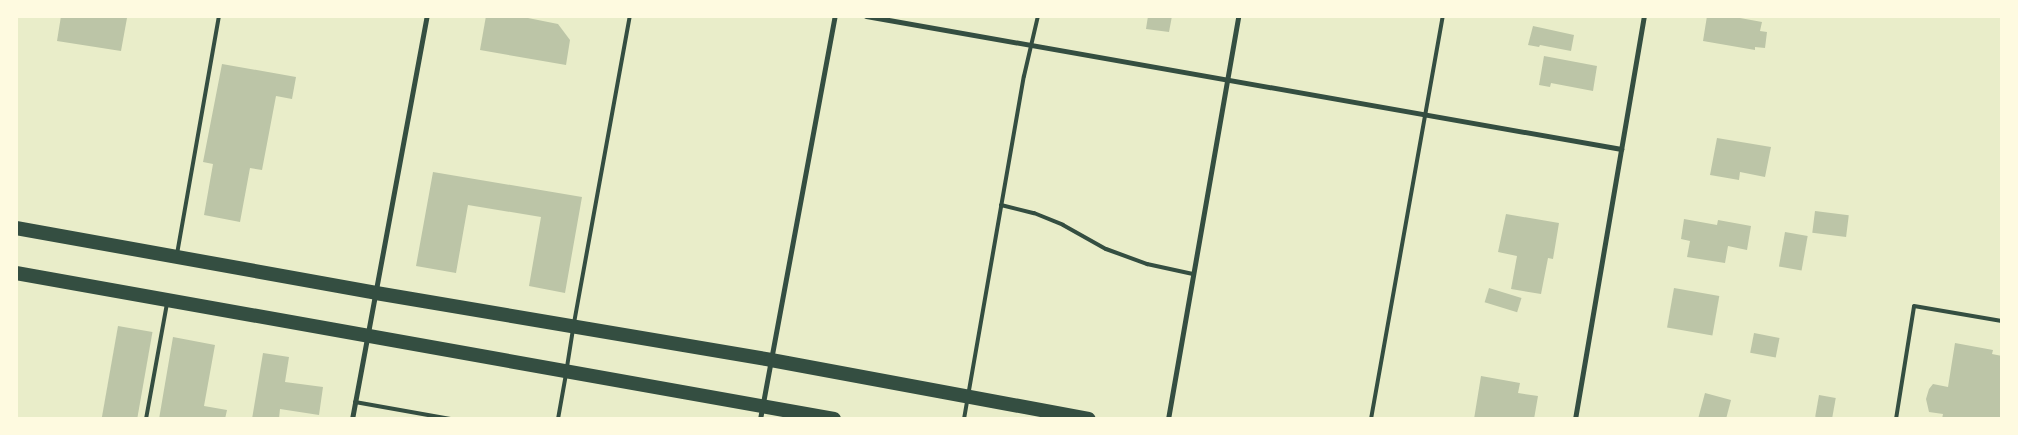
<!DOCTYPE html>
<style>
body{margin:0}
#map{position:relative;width:2018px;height:435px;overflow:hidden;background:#e9edc9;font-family:"DM Sans",sans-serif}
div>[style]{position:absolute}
.building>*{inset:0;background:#bcc5a7;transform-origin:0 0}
.service>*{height:4px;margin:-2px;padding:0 2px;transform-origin:2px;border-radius:2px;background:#344e41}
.minor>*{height:5px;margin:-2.5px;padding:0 2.5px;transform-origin:2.5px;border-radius:2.5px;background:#344e41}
.trunk>*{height:14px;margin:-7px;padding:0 7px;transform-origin:7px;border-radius:7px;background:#344e41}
span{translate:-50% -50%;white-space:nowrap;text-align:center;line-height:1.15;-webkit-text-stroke:5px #fefae0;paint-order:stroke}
.frame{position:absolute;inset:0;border:18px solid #fefae0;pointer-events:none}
</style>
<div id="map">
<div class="building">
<i style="clip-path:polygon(61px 16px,130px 16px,127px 18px,121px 51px,57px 41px)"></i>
<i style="clip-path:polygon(486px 16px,518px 16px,558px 24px,570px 40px,566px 65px,480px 50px)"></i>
<i style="clip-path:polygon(1148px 16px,1172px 16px,1169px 32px,1146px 29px)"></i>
<i style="clip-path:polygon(1707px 16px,1729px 16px,1762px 22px,1760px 31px,1767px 32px,1765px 48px,1755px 47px,1755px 50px,1703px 41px)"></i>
<i style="clip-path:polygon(1533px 26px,1574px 35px,1571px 51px,1540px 45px,1539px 47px,1528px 45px)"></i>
<i style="clip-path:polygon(1544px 56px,1597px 66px,1593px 91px,1551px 83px,1550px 87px,1539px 85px)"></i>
<i style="clip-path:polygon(222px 64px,296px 77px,292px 99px,276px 96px,262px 170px,250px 168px,240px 222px,204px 215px,213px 164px,203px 162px)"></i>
<i style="clip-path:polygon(1717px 138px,1771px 147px,1765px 177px,1740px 172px,1739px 180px,1710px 175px)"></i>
<i style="clip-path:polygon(433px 172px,582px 197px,565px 293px,529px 286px,541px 217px,468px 205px,456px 273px,416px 266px)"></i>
<i style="left:1815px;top:211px;width:34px;height:22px;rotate:7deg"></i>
<i style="clip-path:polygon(1506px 214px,1559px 223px,1553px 259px,1548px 258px,1541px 294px,1511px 289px,1517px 256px,1498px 252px)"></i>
<i style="clip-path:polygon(1684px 219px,1717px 225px,1718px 220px,1751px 226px,1747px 250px,1728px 246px,1725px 263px,1687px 257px,1690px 241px,1681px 239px)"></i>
<i style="left:1785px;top:232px;width:23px;height:35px;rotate:10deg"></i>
<i style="left:1489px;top:288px;width:34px;height:15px;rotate:17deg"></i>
<i style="left:1674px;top:288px;width:46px;height:40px;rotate:10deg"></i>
<i style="left:118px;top:326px;width:35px;height:94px;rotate:10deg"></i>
<i style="left:1754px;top:333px;width:26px;height:20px;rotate:11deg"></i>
<i style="clip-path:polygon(173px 337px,215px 345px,204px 406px,227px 410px,225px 419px,159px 419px)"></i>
<i style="clip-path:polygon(1955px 343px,1993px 350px,1992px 354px,2002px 356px,2002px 419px,1942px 419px,1943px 414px,1929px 412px,1926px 399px,1929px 389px,1933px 384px,1948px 387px)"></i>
<i style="clip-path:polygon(263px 353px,289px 357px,285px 382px,323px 387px,319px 415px,280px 409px,279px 419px,252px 419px)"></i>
<i style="clip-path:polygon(1481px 376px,1520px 383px,1518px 393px,1538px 396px,1534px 419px,1474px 419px)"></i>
<i style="clip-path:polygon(1705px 393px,1731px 400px,1726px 419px,1698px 419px)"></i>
<i style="left:1819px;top:395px;width:17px;height:22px;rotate:10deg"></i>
</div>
<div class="service">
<i style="left:1001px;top:205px;width:34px;rotate:14deg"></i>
<i style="left:1034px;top:213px;width:31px;rotate:22deg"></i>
<i style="left:1063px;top:225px;width:49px;rotate:29.2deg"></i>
<i style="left:1106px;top:249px;width:44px;rotate:20.1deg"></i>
<i style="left:1147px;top:264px;width:47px;rotate:12.3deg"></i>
<i style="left:177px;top:254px;width:242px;rotate:-80deg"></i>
<i style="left:574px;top:323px;width:312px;rotate:-79.7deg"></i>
<i style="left:567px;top:367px;width:37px;rotate:-81deg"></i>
<i style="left:355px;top:402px;width:97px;rotate:10.1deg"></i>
<i style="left:146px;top:419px;width:118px;rotate:-79.7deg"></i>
<i style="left:558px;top:419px;width:46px;rotate:-79.9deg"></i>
<i style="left:964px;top:419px;width:348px;rotate:-80.1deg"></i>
<i style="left:1024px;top:76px;width:62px;rotate:-76.9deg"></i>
<i style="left:1371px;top:419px;width:409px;rotate:-79.9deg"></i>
<i style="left:1896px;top:419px;width:114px;rotate:-80.9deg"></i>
<i style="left:1914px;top:306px;width:89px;rotate:9.7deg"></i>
</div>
<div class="minor">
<i style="left:866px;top:16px;width:767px;rotate:9.99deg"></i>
<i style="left:352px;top:419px;width:410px;rotate:-79.5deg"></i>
<i style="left:760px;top:419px;width:410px;rotate:-79.5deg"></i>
<i style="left:1168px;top:419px;width:409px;rotate:-80.1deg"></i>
<i style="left:1575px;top:419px;width:409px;rotate:-80.3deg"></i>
</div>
<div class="trunk">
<i style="left:16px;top:228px;width:366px;rotate:10.2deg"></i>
<i style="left:376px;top:293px;width:401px;rotate:9.6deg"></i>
<i style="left:771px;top:360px;width:323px;rotate:10.5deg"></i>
<i style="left:16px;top:273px;width:831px;rotate:10.12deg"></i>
</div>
<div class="frame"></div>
</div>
